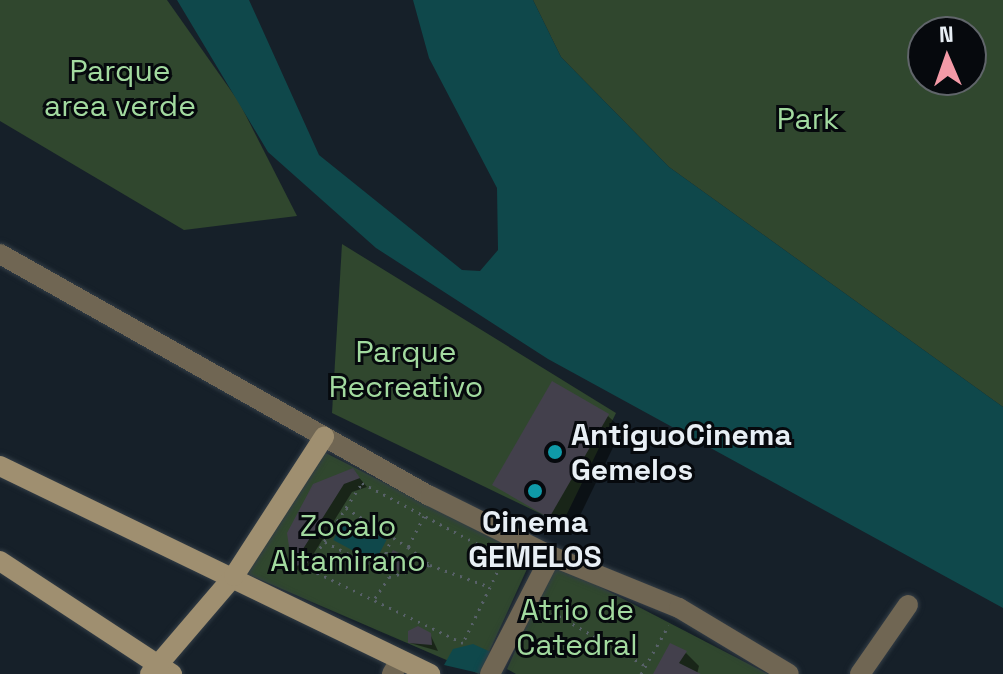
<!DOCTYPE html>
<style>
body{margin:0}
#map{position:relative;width:1003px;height:674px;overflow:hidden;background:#162029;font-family:"Space Grotesk",sans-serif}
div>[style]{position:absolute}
.green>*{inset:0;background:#30472e}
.water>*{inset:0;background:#0f484b;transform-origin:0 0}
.shadow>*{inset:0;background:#0007}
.building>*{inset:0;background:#43404c;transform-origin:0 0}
.path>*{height:3px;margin-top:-1.5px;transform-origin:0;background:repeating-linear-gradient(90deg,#586169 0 2px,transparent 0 8px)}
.roads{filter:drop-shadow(0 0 2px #333d46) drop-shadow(0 0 2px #333d46)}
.street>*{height:20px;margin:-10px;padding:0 10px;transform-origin:10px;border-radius:10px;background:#706653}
.secondary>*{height:20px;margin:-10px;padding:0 10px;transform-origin:10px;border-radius:10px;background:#9f8f70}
.dots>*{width:22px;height:22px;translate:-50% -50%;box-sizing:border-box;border:4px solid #06090d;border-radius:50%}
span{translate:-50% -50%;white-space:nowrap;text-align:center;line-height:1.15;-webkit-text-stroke:6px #06090d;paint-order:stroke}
.park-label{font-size:30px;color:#a2da9f}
.poi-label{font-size:30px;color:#e8eff5;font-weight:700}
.left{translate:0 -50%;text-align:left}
.north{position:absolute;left:907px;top:16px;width:80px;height:80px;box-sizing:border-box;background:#06090d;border:2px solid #60656a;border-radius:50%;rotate:358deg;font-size:22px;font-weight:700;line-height:32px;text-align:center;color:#e8eff5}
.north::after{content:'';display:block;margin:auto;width:28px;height:36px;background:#f49aa7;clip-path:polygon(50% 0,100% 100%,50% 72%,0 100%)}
</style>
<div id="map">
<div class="green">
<i style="clip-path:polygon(0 0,167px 0,239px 102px,297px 216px,184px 230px,0 121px)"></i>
<i style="clip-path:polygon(evenodd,533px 0,1003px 0,1003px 407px,669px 167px,561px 57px,533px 0,923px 32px,971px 32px,971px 80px,923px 80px,923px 32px)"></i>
<i style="clip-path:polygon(342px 244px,616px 413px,562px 524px,332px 413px)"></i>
<i style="clip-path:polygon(320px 450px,532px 558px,479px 674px,247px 574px)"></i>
<i style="clip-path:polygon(554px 563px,768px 674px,516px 674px,507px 669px)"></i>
</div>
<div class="water">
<i style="clip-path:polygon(177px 0,249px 0,319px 155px,462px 270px,480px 271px,498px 250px,497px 188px,429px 58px,413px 0,533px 0,561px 57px,669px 167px,1003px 407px,1003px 608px,548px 359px,376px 248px,268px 152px)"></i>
<i style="left:345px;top:518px;width:47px;height:25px;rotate:28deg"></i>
<i style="clip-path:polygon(473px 644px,493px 653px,483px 674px,444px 665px,453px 649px)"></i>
</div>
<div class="shadow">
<i style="clip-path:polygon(608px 416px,622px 429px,573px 530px,505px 490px)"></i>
<i style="clip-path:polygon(353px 470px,367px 487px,352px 492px,311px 558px,315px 571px,302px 575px,289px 560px,289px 533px)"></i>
<i style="clip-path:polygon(488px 542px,504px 550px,495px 555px)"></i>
<i style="clip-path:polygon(508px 552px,513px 557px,502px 563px,497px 558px)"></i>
<i style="clip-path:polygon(390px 561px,411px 562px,414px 564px,405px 574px)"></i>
<i style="clip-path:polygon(430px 634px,438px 651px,410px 643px)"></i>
<i style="clip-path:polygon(686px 653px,699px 666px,697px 674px,655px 674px)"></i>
</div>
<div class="building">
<i style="left:552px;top:381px;width:66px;height:120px;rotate:30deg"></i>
<i style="clip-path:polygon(353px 468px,360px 478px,344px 484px,303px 549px,308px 563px,292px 567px,287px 533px,313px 484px)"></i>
<i style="clip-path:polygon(393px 550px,413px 560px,401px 573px,387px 561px)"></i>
<i style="clip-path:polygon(418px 626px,431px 633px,432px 645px,408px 643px,408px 631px)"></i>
<i style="clip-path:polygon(670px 643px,687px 651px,679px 663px,701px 674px,653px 674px)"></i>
</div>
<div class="path">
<i style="left:362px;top:483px;width:161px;rotate:27.8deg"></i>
<i style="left:504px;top:558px;width:94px;rotate:115.8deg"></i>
<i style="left:463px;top:643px;width:173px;rotate:-154.3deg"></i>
<i style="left:307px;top:568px;width:101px;rotate:-57.1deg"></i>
<i style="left:346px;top:508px;width:73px;rotate:32.2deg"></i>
<i style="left:424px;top:516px;width:35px;rotate:117deg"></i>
<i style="left:408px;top:547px;width:28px;rotate:39deg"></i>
<i style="left:325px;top:542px;width:47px;rotate:26.6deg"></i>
<i style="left:367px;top:563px;width:16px;rotate:-7deg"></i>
<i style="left:383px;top:561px;width:17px;rotate:69deg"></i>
<i style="left:383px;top:561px;width:20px;rotate:-70deg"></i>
<i style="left:375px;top:598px;width:25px;rotate:-56deg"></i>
<i style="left:389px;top:577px;width:43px;rotate:-16.3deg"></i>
<i style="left:430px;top:565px;width:64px;rotate:20.1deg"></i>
<i style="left:545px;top:608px;width:116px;rotate:29.9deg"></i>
<i style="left:641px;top:674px;width:56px;rotate:-60.3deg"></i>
</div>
<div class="roads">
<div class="street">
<i style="left:0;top:254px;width:493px;rotate:29.4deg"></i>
<i style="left:430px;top:496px;width:135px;rotate:26.4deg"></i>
<i style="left:551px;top:556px;width:138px;rotate:22.1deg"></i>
<i style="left:679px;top:608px;width:128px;rotate:31deg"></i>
<i style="left:392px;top:674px;width:16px;rotate:-60deg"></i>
<i style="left:490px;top:674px;width:133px;rotate:-62.7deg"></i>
<i style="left:860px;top:674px;width:84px;rotate:-55.2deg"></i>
</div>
<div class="secondary">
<i style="left:0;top:466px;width:478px;rotate:25.8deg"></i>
<i style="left:0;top:561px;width:206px;rotate:33.3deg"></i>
<i style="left:150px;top:674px;width:129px;rotate:-49.4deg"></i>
<i style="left:234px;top:576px;width:166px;rotate:-57.1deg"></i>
</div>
</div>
<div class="dots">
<i style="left:555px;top:452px;background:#0f9aa8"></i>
<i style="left:535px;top:491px;background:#0f9aa8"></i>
</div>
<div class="park-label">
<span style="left:120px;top:88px">Parque<br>area verde</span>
<span style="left:808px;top:119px">Park</span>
<span style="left:406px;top:369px">Parque<br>Recreativo</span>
<span style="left:348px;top:543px">Zocalo<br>Altamirano</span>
<span style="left:577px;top:627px">Atrio de<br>Catedral</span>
</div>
<div class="poi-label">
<span class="left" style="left:571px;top:452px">AntiguoCinema<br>Gemelos</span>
<span style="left:535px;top:539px">Cinema<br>GEMELOS</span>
</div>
<div class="north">N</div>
</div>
